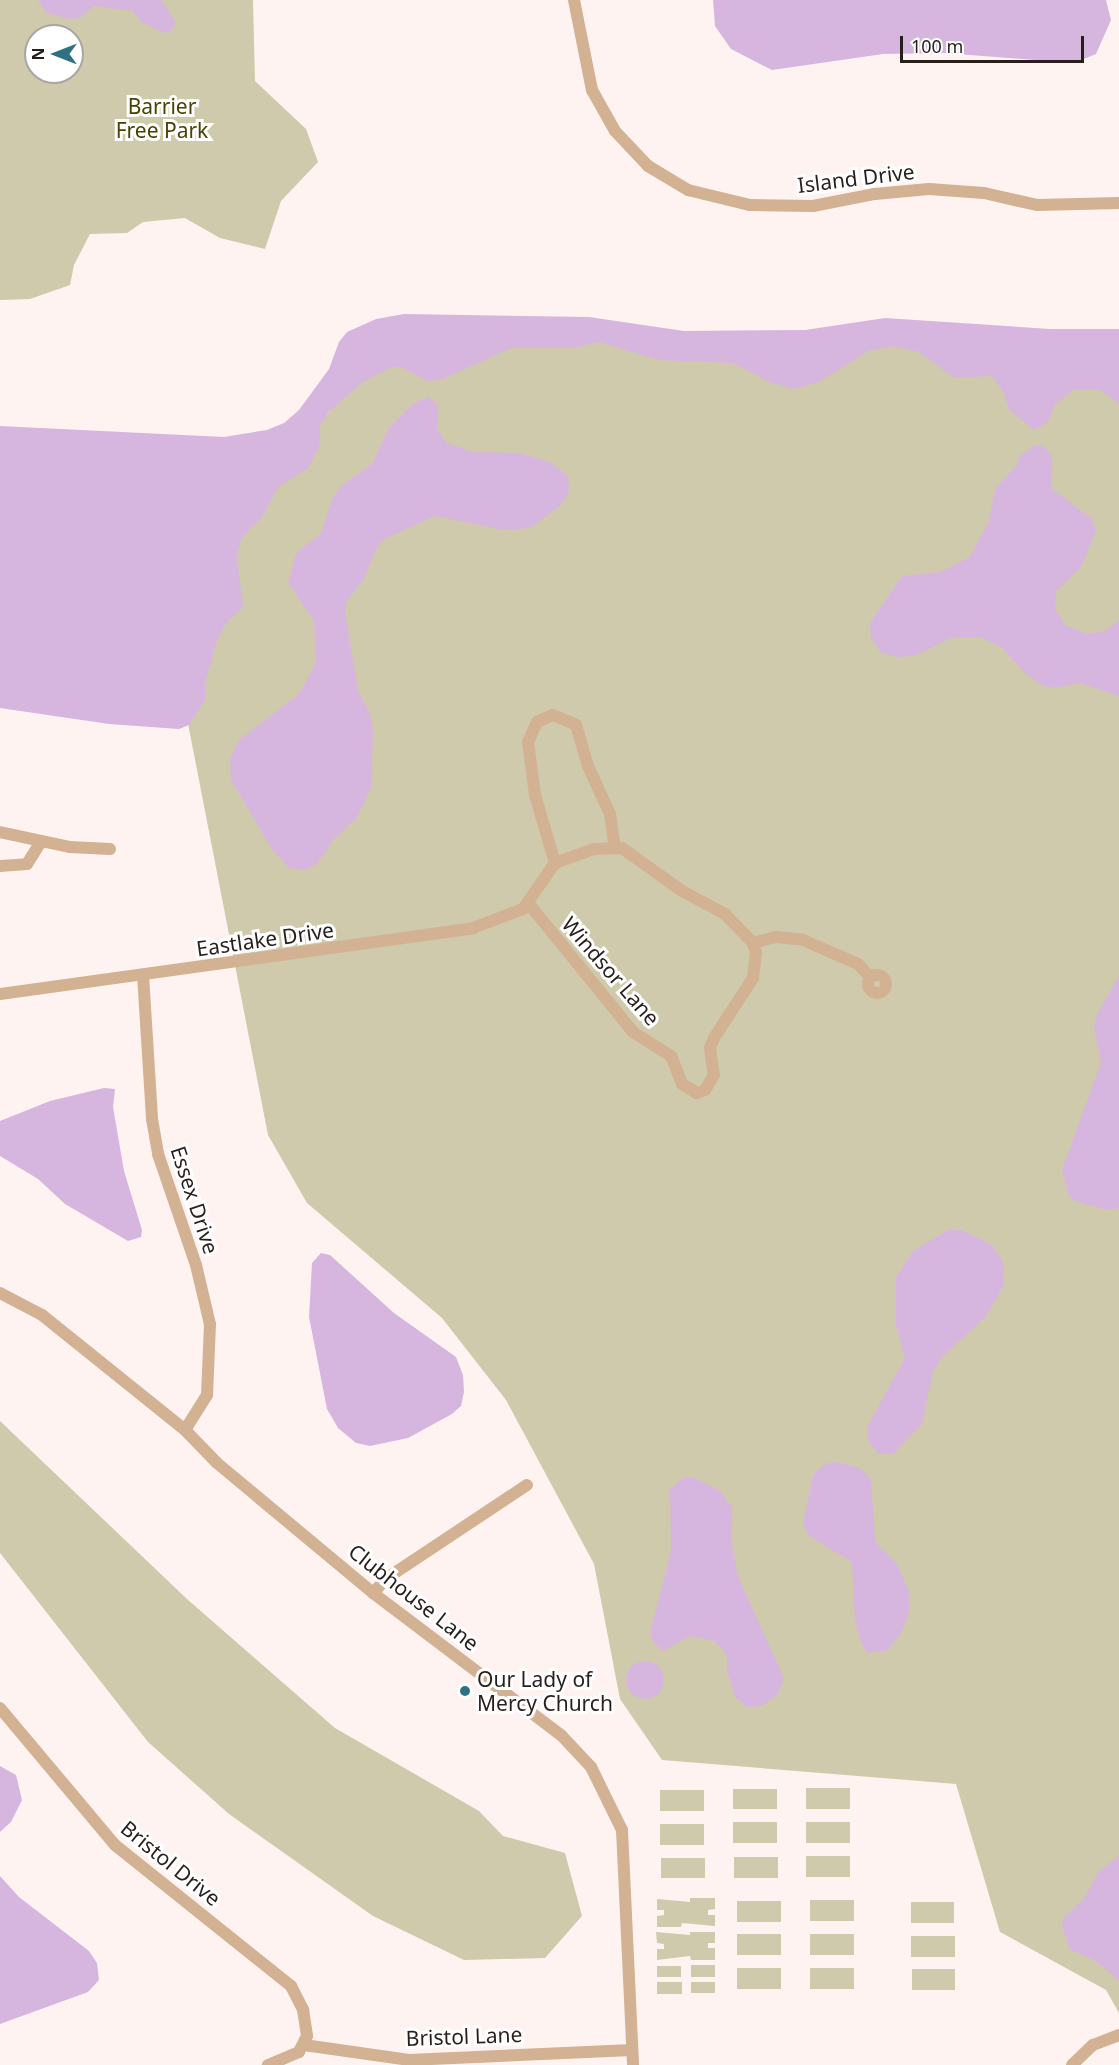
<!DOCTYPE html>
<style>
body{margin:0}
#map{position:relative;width:1119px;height:2065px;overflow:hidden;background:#fef3f1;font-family:"Noto Sans",sans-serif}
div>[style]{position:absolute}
.green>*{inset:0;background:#cfcaab;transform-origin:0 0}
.water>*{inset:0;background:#d6b6de}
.round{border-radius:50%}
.street>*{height:12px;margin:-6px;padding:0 6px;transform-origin:6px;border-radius:6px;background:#d3b193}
.street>.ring{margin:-6px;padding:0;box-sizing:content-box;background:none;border:12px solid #d3b193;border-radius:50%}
.dots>*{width:16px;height:16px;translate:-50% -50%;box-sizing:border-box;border:3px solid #fff;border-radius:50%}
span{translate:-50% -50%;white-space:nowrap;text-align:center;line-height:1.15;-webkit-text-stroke:6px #fff;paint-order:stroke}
.park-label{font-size:21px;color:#4b4101}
.street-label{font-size:21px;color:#281f1d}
.poi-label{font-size:21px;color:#281f1d}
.left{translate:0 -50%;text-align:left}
.north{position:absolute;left:24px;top:24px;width:60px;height:60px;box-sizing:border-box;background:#fff;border:2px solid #a9a5a5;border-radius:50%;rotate:270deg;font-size:16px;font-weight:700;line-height:24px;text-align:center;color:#281f1d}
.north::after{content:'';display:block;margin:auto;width:21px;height:27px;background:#2e7282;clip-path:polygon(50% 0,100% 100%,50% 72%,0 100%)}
.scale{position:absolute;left:900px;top:36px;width:184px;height:27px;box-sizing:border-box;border:3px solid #281f1d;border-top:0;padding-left:8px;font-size:18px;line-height:21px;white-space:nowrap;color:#281f1d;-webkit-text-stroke:4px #fff;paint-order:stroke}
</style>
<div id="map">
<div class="green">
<i style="clip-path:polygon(evenodd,0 0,253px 0,255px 81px,306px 129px,318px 162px,281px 201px,265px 249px,220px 238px,185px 218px,143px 222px,127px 233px,90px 234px,74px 265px,70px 285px,30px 299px,0 300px,0 0,36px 36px,72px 36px,72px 72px,36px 72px,36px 36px)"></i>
<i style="clip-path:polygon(423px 335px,1119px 341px,1119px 2013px,1106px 1990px,1000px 1932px,956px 1784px,662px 1760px,620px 1699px,594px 1564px,506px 1400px,442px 1318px,307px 1203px,268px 1135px,177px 667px,196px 579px,373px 357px)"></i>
<i style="clip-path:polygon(0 1421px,187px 1599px,335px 1728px,479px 1811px,503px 1836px,565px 1853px,582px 1916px,545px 1958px,464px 1960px,373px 1916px,229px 1814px,148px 1742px,0 1553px)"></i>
<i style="left:850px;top:1788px;width:21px;height:44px;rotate:90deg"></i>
<i style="left:733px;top:1789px;width:44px;height:20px"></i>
<i style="left:660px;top:1790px;width:44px;height:21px"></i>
<i style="left:777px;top:1822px;width:21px;height:44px;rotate:90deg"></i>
<i style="left:850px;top:1822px;width:21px;height:44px;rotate:90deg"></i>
<i style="left:660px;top:1824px;width:44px;height:21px"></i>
<i style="left:806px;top:1856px;width:44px;height:21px"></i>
<i style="left:734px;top:1857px;width:44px;height:21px"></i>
<i style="left:661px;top:1858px;width:44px;height:20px"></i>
<i style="clip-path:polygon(690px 1898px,715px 1898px,715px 1909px,708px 1910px,708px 1915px,715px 1915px,715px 1926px,682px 1923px,681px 1927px,657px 1927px,657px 1916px,664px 1915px,664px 1910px,657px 1910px,657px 1899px,690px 1902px)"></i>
<i style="left:854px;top:1900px;width:21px;height:44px;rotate:90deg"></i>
<i style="left:781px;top:1901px;width:21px;height:44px;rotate:90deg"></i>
<i style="left:911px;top:1902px;width:43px;height:21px"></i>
<i style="clip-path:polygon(656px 1932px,690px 1935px,690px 1932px,715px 1932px,715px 1943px,708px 1943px,708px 1948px,715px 1948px,715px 1960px,691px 1960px,690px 1956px,657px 1960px,657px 1949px,664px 1949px,664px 1944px,657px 1943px)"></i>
<i style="left:781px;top:1934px;width:21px;height:44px;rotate:90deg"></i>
<i style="left:854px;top:1934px;width:21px;height:44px;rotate:90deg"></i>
<i style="left:955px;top:1936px;width:21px;height:44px;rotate:90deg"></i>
<i style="left:715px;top:1965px;width:12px;height:24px;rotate:90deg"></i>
<i style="left:657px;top:1966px;width:24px;height:11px"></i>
<i style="left:781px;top:1968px;width:21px;height:44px;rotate:90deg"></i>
<i style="left:810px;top:1968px;width:44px;height:21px"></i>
<i style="left:912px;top:1969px;width:43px;height:21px"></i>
<i style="left:682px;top:1982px;width:12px;height:25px;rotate:90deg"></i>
<i style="left:691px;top:1982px;width:24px;height:11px"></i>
</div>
<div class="water">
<i style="clip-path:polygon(38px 0,161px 0,176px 22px,171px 31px,164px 33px,141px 22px,133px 11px,94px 6px,80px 18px,68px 19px,45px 12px)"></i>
<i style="clip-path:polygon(713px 0,1106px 0,1111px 20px,1096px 54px,1074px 63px,944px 53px,883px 54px,772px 70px,731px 49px,715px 26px)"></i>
<i style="clip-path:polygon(404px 314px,589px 317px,684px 331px,805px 330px,885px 318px,1050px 329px,1119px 329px,1119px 404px,1100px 390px,1074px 389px,1054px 406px,1048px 422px,1034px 430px,1009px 410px,1004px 393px,992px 376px,954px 378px,919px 352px,894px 346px,868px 351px,819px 382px,794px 389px,769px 382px,733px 363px,659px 360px,599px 342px,573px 348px,511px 348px,440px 380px,427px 381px,401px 367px,392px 367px,361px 383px,329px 412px,320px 425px,319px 447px,308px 468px,278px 487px,262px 517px,242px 537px,237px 555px,243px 607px,226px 623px,217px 640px,205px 683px,205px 700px,189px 725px,179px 729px,109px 724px,0 708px,0 426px,224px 437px,267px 430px,284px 423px,299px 410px,329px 369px,339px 342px,347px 332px,376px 319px)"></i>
<i style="clip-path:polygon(429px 397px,438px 405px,438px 431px,447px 443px,473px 452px,519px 453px,550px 462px,568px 476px,569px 491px,560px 506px,530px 528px,504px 530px,435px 516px,386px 538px,376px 549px,364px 579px,346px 602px,345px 611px,358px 691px,369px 711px,373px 731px,371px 787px,357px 818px,334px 839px,317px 864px,304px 870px,289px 868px,271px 848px,231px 780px,230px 758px,239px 740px,299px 694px,316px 663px,314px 621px,288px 583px,296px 553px,321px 533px,332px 499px,341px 486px,373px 463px,388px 429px,414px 403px)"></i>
<i style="clip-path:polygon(1034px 445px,1041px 445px,1052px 454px,1051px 488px,1092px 519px,1096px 531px,1081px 567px,1056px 591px,1055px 609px,1065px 625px,1087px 634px,1104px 631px,1119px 621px,1119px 696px,1080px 683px,1055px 688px,1043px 686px,1026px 674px,1002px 648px,980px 637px,953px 637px,914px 656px,897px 657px,881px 653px,871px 638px,870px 623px,902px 576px,940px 572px,970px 557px,989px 521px,995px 489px,1016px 466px,1020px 456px)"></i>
<i style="clip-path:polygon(1119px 976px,1119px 1208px,1108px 1210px,1075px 1201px,1068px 1194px,1062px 1170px,1101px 1062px,1094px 1028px,1097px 1014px)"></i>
<i style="clip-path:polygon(104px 1088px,115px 1089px,113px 1107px,124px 1171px,142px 1230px,141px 1237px,128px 1241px,65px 1204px,38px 1179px,0 1156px,0 1121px,50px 1101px)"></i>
<i style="clip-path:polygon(948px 1230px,962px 1230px,992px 1245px,1004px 1263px,1003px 1286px,985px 1318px,944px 1355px,933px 1371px,922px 1424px,893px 1454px,878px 1454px,867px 1439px,867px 1427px,905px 1358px,896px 1325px,896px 1277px,913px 1251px)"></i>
<i style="clip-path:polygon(321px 1253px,330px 1255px,394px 1313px,456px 1357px,463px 1375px,464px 1392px,461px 1406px,452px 1414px,408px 1438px,370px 1446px,356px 1443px,338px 1428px,327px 1409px,309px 1317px,312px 1263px)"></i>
<i style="clip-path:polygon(836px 1462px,860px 1468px,871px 1479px,875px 1542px,897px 1564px,910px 1594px,909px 1611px,902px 1632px,888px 1650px,868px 1653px,861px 1643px,855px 1619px,852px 1562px,809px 1536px,803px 1524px,813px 1475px,825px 1464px)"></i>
<i style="clip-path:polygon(693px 1477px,720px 1491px,732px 1508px,731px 1538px,738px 1577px,784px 1678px,778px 1694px,762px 1706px,747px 1707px,735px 1697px,727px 1671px,727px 1655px,715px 1641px,690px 1636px,663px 1651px,653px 1642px,650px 1633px,671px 1551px,670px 1490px,683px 1478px)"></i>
<i class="round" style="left:626px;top:1661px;width:38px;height:38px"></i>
<i style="clip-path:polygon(0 1766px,16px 1775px,22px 1800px,11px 1822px,0 1832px)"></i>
<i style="clip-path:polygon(1119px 1856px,1119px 1981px,1096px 1961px,1069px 1949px,1062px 1926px,1064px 1917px,1084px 1899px,1098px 1872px)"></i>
<i style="clip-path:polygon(0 1876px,19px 1897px,89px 1951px,97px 1963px,99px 1980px,88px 1992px,0 2024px)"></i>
</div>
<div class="street">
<i style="left:574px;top:0;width:92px;rotate:78.7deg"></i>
<i style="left:592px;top:90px;width:47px;rotate:60.7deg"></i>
<i style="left:615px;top:131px;width:48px;rotate:46.7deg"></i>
<i style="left:648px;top:166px;width:47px;rotate:31deg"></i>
<i style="left:688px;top:190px;width:64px;rotate:13.6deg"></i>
<i style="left:750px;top:205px;width:63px;rotate:0.9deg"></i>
<i style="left:813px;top:206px;width:63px;rotate:-11deg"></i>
<i style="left:875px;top:194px;width:54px;rotate:-5.3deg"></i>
<i style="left:929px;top:189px;width:55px;rotate:4.2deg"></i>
<i style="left:984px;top:193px;width:54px;rotate:12.8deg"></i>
<i style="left:1037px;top:205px;width:82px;rotate:-1.4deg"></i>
<i style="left:0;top:832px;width:72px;rotate:12.1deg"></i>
<i style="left:70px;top:847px;width:40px;rotate:2.9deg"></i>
<i style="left:555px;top:863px;width:71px;rotate:-106.4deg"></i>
<i style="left:535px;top:795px;width:53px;rotate:-97.5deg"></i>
<i style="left:528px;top:742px;width:22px;rotate:-66deg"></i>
<i style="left:537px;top:722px;width:17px;rotate:-24deg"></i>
<i style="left:553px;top:715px;width:25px;rotate:23deg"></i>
<i style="left:576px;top:725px;width:43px;rotate:73.7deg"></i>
<i style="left:588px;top:766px;width:53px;rotate:65.4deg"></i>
<i style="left:610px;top:814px;width:34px;rotate:82deg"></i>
<i style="left:0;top:866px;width:27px;rotate:-4deg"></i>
<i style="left:27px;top:864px;width:26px;rotate:-58deg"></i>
<i style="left:753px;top:943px;width:24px;rotate:-15deg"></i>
<i style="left:776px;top:937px;width:27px;rotate:6deg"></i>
<i style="left:803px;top:940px;width:60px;rotate:23.6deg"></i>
<i style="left:858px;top:964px;width:18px;rotate:47deg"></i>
<i class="ring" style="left:868px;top:975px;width:6px;height:6px"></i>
<i style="left:143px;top:975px;width:144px;rotate:86.4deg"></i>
<i style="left:152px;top:1119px;width:36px;rotate:80deg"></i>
<i style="left:158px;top:1154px;width:117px;rotate:71.1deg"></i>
<i style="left:196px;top:1265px;width:61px;rotate:76.7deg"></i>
<i style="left:210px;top:1324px;width:71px;rotate:92.4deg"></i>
<i style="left:207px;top:1395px;width:41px;rotate:122.2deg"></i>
<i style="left:0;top:994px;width:478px;rotate:-7.9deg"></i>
<i style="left:473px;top:928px;width:53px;rotate:-20.8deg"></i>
<i style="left:523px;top:909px;width:56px;rotate:-55.2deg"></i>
<i style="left:555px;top:863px;width:41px;rotate:-19.7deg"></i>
<i style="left:594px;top:849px;width:28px;rotate:-2deg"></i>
<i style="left:622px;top:848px;width:74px;rotate:35.6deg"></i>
<i style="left:682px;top:891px;width:49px;rotate:28.1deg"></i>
<i style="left:725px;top:914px;width:40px;rotate:46deg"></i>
<i style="left:753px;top:943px;width:10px;rotate:73deg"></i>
<i style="left:756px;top:953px;width:25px;rotate:97deg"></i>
<i style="left:753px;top:978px;width:72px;rotate:123deg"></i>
<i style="left:714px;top:1038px;width:11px;rotate:112deg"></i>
<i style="left:710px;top:1048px;width:27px;rotate:82deg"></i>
<i style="left:714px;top:1075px;width:17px;rotate:121deg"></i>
<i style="left:705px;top:1090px;width:9px;rotate:159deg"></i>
<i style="left:697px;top:1093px;width:17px;rotate:-149deg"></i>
<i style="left:682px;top:1084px;width:30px;rotate:-111deg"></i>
<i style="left:671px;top:1056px;width:45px;rotate:-147.7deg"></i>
<i style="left:633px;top:1032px;width:165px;rotate:-129.1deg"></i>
<i style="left:0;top:1293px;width:47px;rotate:27.6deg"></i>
<i style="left:42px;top:1315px;width:184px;rotate:38.8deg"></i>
<i style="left:185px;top:1430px;width:46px;rotate:45.9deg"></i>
<i style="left:217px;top:1463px;width:203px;rotate:39.8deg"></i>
<i style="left:373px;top:1593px;width:236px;rotate:37.1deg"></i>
<i style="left:561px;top:1735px;width:44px;rotate:46.8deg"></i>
<i style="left:591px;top:1767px;width:70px;rotate:63.8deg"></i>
<i style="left:622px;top:1830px;width:235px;rotate:87.3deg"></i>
<i style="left:373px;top:1593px;width:21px;rotate:-47deg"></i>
<i style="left:387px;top:1578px;width:168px;rotate:-33.6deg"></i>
<i style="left:0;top:1708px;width:179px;rotate:50deg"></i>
<i style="left:115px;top:1845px;width:226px;rotate:38.7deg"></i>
<i style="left:291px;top:1986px;width:27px;rotate:63deg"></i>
<i style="left:303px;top:2010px;width:26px;rotate:81deg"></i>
<i style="left:307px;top:2036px;width:18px;rotate:117deg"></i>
<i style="left:299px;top:2052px;width:34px;rotate:157deg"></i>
<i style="left:304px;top:2045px;width:106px;rotate:8.1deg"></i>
<i style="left:409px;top:2060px;width:223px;rotate:-2.6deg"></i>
<i style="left:1072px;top:2065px;width:29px;rotate:-44deg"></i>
<i style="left:1093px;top:2045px;width:28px;rotate:-21deg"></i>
</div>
<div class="dots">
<i style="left:465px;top:1691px;background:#2e7282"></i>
</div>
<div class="park-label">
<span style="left:162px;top:118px">Barrier<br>Free Park</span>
</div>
<div class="street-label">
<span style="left:856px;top:178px;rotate:-7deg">Island Drive</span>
<span style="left:265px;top:939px;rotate:-8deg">Eastlake Drive</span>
<span style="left:611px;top:971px;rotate:49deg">Windsor Lane</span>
<span style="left:195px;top:1200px;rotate:72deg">Essex Drive</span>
<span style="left:414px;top:1597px;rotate:38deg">Clubhouse Lane</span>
<span style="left:171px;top:1863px;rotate:39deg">Bristol Drive</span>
<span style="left:464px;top:2036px;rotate:-2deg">Bristol Lane</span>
</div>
<div class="poi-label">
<span class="left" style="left:477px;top:1691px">Our Lady of<br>Mercy Church</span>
</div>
<div class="north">N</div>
<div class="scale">100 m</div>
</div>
